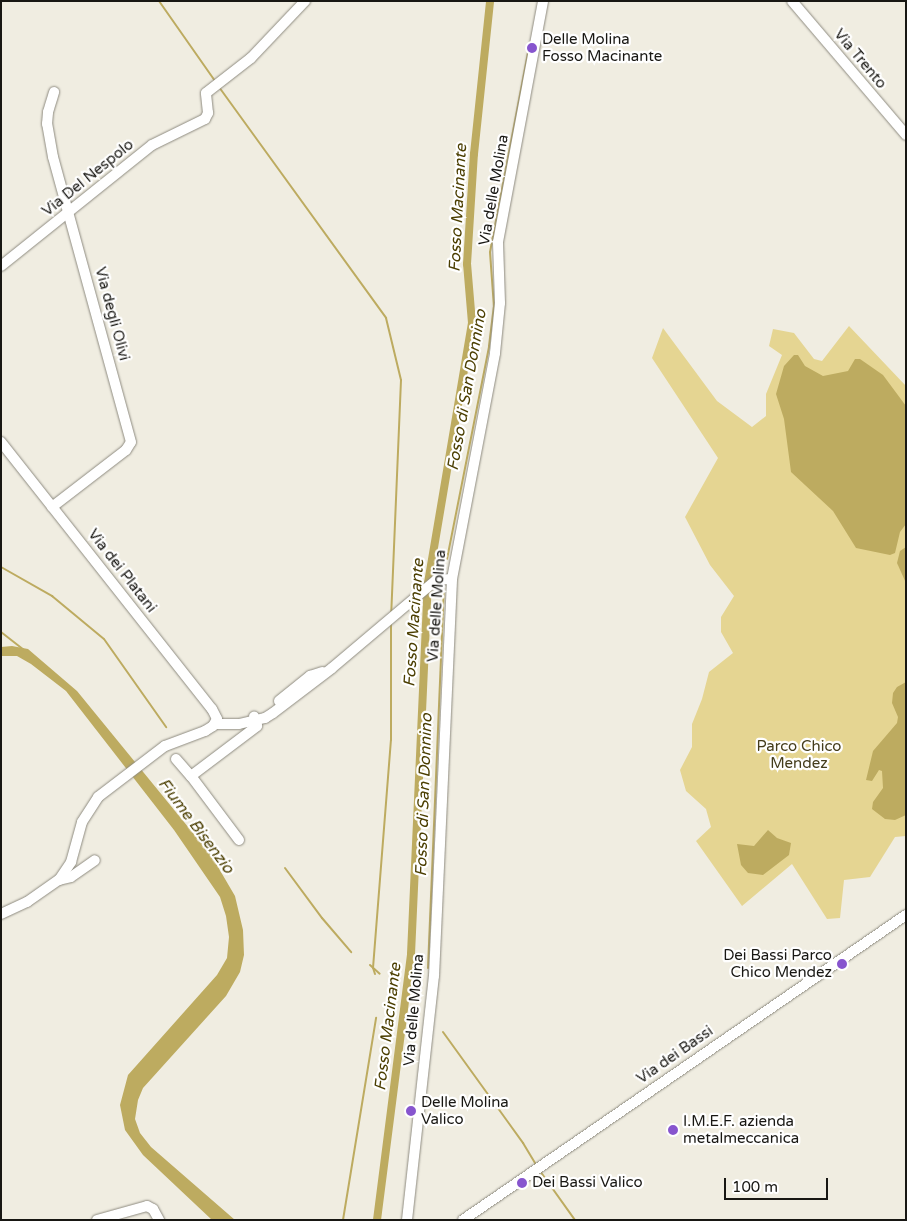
<!DOCTYPE html>
<style>
body{margin:0}
#map{position:relative;width:907px;height:1221px;overflow:hidden;background:#f0ede1;font-family:"Varela Round",sans-serif}
div>[style]{position:absolute}
.green>*{inset:0;background:#e5d592}
.water>*{inset:0;background:#bdab60}
.stream>*{height:2px;margin:-1px;padding:0 1px;transform-origin:1px;border-radius:1px;background:#bdab60}
.canal>*{height:8px;margin:-4px;padding:0 4px;transform-origin:4px;border-radius:4px;background:#bdab60}
.roads{filter:drop-shadow(0 0 1px #8e8b80) drop-shadow(0 0 1px #8e8b80)}
.minor>*{height:10px;margin:-5px;padding:0 5px;transform-origin:5px;border-radius:5px;background:#fff}
.dots>*{width:14px;height:14px;translate:-50% -50%;box-sizing:border-box;border:2px solid #fff;border-radius:50%}
span{translate:-50% -50%;white-space:nowrap;text-align:center;line-height:1.15;-webkit-text-stroke:4.5px #fff;paint-order:stroke}
.poi-label{font-size:15px;color:#181713}
.left{translate:0 -50%;text-align:left}
.right{translate:-100% -50%;text-align:right}
.street-label{font-size:15px;color:#181713}
.park-label{font-size:15px;color:#443c1b}
.water-label{font-size:16px;color:#4b3e00;font-style:italic}
.frame{position:absolute;inset:0;border:2px solid #181713;pointer-events:none}
.scale{position:absolute;left:724px;top:1178px;width:104px;height:22px;box-sizing:border-box;border:2px solid #181713;border-top:0;padding-left:6px;font-size:15px;line-height:18px;white-space:nowrap;color:#181713;-webkit-text-stroke:4px #fff;paint-order:stroke}
</style>
<div id="map">
<div class="green">
<i style="clip-path:polygon(849px 326px,906px 386px,906px 836px,895px 837px,870px 877px,844px 880px,840px 918px,827px 919px,792px 864px,742px 906px,696px 841px,711px 827px,706px 809px,686px 791px,680px 770px,692px 747px,692px 724px,702px 699px,709px 672px,733px 653px,721px 632px,721px 617px,734px 596px,710px 565px,685px 517px,718px 458px,652px 358px,663px 328px,717px 401px,752px 427px,766px 416px,766px 394px,782px 355px,769px 346px,773px 329px,794px 333px,814px 359px,822px 361px)"></i>
</div>
<div class="water">
<i style="clip-path:polygon(794px 355px,798px 355px,805px 366px,823px 376px,848px 371px,855px 359px,860px 359px,883px 375px,906px 406px,906px 524px,900px 532px,895px 553px,890px 555px,856px 548px,833px 511px,791px 472px,784px 419px,776px 394px,784px 366px)"></i>
<i style="clip-path:polygon(906px 547px,906px 583px,897px 563px,900px 551px)"></i>
<i style="clip-path:polygon(12px 646px,28px 649px,77px 691px,211px 855px,235px 896px,243px 930px,244px 955px,240px 972px,226px 996px,143px 1088px,138px 1100px,135px 1119px,140px 1133px,151px 1147px,235px 1220px,212px 1220px,143px 1155px,125px 1130px,120px 1105px,128px 1075px,217px 975px,227px 958px,229px 937px,226px 916px,220px 897px,174px 830px,66px 691px,31px 664px,17px 656px,1px 656px,1px 647px)"></i>
<i style="clip-path:polygon(906px 682px,906px 815px,895px 820px,885px 819px,872px 809px,873px 802px,883px 788px,882px 771px,879px 770px,872px 781px,866px 780px,873px 751px,897px 723px,898px 717px,892px 703px,893px 693px,897px 687px)"></i>
<i style="clip-path:polygon(768px 830px,777px 838px,791px 843px,789px 855px,763px 875px,748px 873px,741px 865px,737px 844px,754px 846px)"></i>
</div>
<div class="stream">
<i style="left:159px;top:1px;width:98px;rotate:55deg"></i>
<i style="left:219px;top:87px;width:285px;rotate:54.1deg"></i>
<i style="left:386px;top:318px;width:64px;rotate:76.4deg"></i>
<i style="left:401px;top:380px;width:234px;rotate:92.4deg"></i>
<i style="left:447px;top:559px;width:217px;rotate:-78.8deg"></i>
<i style="left:489px;top:346px;width:39px;rotate:-83deg"></i>
<i style="left:494px;top:307px;width:55px;rotate:-94.2deg"></i>
<i style="left:490px;top:252px;width:209px;rotate:-79.2deg"></i>
<i style="left:1px;top:567px;width:59px;rotate:29.6deg"></i>
<i style="left:52px;top:596px;width:67px;rotate:39.6deg"></i>
<i style="left:104px;top:639px;width:108px;rotate:54.8deg"></i>
<i style="left:1px;top:632px;width:28px;rotate:38deg"></i>
<i style="left:285px;top:868px;width:62px;rotate:53.5deg"></i>
<i style="left:322px;top:918px;width:45px;rotate:49.5deg"></i>
<i style="left:370px;top:965px;width:13px;rotate:42deg"></i>
<i style="left:428px;top:968px;width:375px;rotate:-87.6deg"></i>
<i style="left:375px;top:974px;width:6px;rotate:-108deg"></i>
<i style="left:373px;top:968px;width:229px;rotate:-85.5deg"></i>
<i style="left:391px;top:740px;width:117px;rotate:-90deg"></i>
<i style="left:443px;top:1032px;width:137px;rotate:54.2deg"></i>
<i style="left:523px;top:1143px;width:26px;rotate:59deg"></i>
<i style="left:540px;top:1171px;width:60px;rotate:54.5deg"></i>
<i style="left:343px;top:1220px;width:205px;rotate:-80.7deg"></i>
</div>
<div class="canal">
<i style="left:377px;top:1220px;width:268px;rotate:-82.7deg"></i>
<i style="left:411px;top:954px;width:371px;rotate:-87.4deg"></i>
<i style="left:428px;top:583px;width:264px;rotate:-80.4deg"></i>
<i style="left:472px;top:323px;width:59px;rotate:-94.8deg"></i>
<i style="left:467px;top:264px;width:110px;rotate:-86.4deg"></i>
<i style="left:474px;top:154px;width:154px;rotate:-84deg"></i>
</div>
<div class="roads">
<div class="minor">
<i style="left:792px;top:1px;width:176px;rotate:49.6deg"></i>
<i style="left:1px;top:266px;width:193px;rotate:-38.7deg"></i>
<i style="left:152px;top:145px;width:59px;rotate:-26.1deg"></i>
<i style="left:205px;top:119px;width:7px;rotate:-63deg"></i>
<i style="left:208px;top:113px;width:20px;rotate:-96deg"></i>
<i style="left:206px;top:93px;width:57px;rotate:-37.9deg"></i>
<i style="left:251px;top:58px;width:79px;rotate:-46.5deg"></i>
<i style="left:1px;top:442px;width:340px;rotate:51.7deg"></i>
<i style="left:212px;top:709px;width:11px;rotate:63deg"></i>
<i style="left:52px;top:507px;width:93px;rotate:-37.6deg"></i>
<i style="left:126px;top:450px;width:9px;rotate:-58deg"></i>
<i style="left:131px;top:442px;width:295px;rotate:-105.3deg"></i>
<i style="left:53px;top:157px;width:34px;rotate:-100deg"></i>
<i style="left:47px;top:124px;width:12px;rotate:-85deg"></i>
<i style="left:48px;top:112px;width:21px;rotate:-73deg"></i>
<i style="left:279px;top:701px;width:40px;rotate:-39deg"></i>
<i style="left:310px;top:676px;width:13px;rotate:-18deg"></i>
<i style="left:215px;top:724px;width:24px"></i>
<i style="left:239px;top:724px;width:27px;rotate:-13deg"></i>
<i style="left:265px;top:718px;width:9px;rotate:-32deg"></i>
<i style="left:273px;top:713px;width:74px;rotate:-37.3deg"></i>
<i style="left:332px;top:668px;width:136px;rotate:-40.2deg"></i>
<i style="left:436px;top:580px;width:16px;rotate:-4deg"></i>
<i style="left:176px;top:759px;width:23px;rotate:49deg"></i>
<i style="left:191px;top:776px;width:83px;rotate:-37.1deg"></i>
<i style="left:257px;top:726px;width:10px;rotate:-107deg"></i>
<i style="left:191px;top:776px;width:80px;rotate:53.1deg"></i>
<i style="left:59px;top:880px;width:12px;rotate:-14deg"></i>
<i style="left:71px;top:877px;width:29px;rotate:-35deg"></i>
<i style="left:1px;top:914px;width:29px;rotate:-25deg"></i>
<i style="left:27px;top:902px;width:39px;rotate:-35deg"></i>
<i style="left:59px;top:880px;width:22px;rotate:-56deg"></i>
<i style="left:71px;top:862px;width:41px;rotate:-74.6deg"></i>
<i style="left:82px;top:822px;width:30px;rotate:-57deg"></i>
<i style="left:98px;top:797px;width:84px;rotate:-37.3deg"></i>
<i style="left:165px;top:746px;width:43px;rotate:-20.6deg"></i>
<i style="left:205px;top:731px;width:9px;rotate:-32deg"></i>
<i style="left:213px;top:726px;width:8px;rotate:-60deg"></i>
<i style="left:97px;top:1220px;width:52px;rotate:-15.6deg"></i>
<i style="left:147px;top:1206px;width:7px;rotate:27deg"></i>
<i style="left:153px;top:1209px;width:13px;rotate:61deg"></i>
<i style="left:407px;top:1220px;width:245px;rotate:-83.7deg"></i>
<i style="left:434px;top:976px;width:397px;rotate:-87.4deg"></i>
<i style="left:452px;top:579px;width:230px;rotate:-79.2deg"></i>
<i style="left:495px;top:353px;width:50px;rotate:-84.3deg"></i>
<i style="left:500px;top:303px;width:61px;rotate:-91.9deg"></i>
<i style="left:498px;top:242px;width:245px;rotate:-79.4deg"></i>
<i style="left:463px;top:1220px;width:538px;rotate:-34.55deg"></i>
</div>
</div>
<div class="dots">
<i style="left:532px;top:48px;background:#8755ce"></i>
<i style="left:842px;top:964px;background:#8755ce"></i>
<i style="left:411px;top:1111px;background:#8755ce"></i>
<i style="left:673px;top:1130px;background:#8755ce"></i>
<i style="left:522px;top:1183px;background:#8755ce"></i>
</div>
<div class="poi-label">
<span class="left" style="left:542px;top:48px">Delle Molina<br>Fosso Macinante</span>
<span class="right" style="left:832px;top:964px">Dei Bassi Parco<br>Chico Mendez</span>
<span class="left" style="left:421px;top:1111px">Delle Molina<br>Valico</span>
<span class="left" style="left:683px;top:1130px">I.M.E.F. azienda<br>metalmeccanica</span>
<span class="left" style="left:532px;top:1183px">Dei Bassi Valico</span>
</div>
<div class="street-label">
<span style="left:860px;top:59px;rotate:50deg">Via Trento</span>
<span style="left:88px;top:178px;rotate:-39deg">Via Del Nespolo</span>
<span style="left:494px;top:190px;rotate:-80deg">Via delle Molina</span>
<span style="left:112px;top:314px;rotate:75deg">Via degli Olivi</span>
<span style="left:122px;top:571px;rotate:52deg">Via dei Platani</span>
<span style="left:437px;top:606px;rotate:-86deg">Via delle Molina</span>
<span style="left:414px;top:1010px;rotate:-85deg">Via delle Molina</span>
<span style="left:675px;top:1055px;rotate:-35deg">Via dei Bassi</span>
</div>
<div class="park-label">
<span style="left:799px;top:755px">Parco Chico<br>Mendez</span>
</div>
<div class="water-label">
<span style="left:458px;top:208px;rotate:-87deg">Fosso Macinante</span>
<span style="left:467px;top:390px;rotate:-80deg">Fosso di San Donnino</span>
<span style="left:414px;top:623px;rotate:-86deg">Fosso Macinante</span>
<span style="left:424px;top:795px;rotate:-88deg">Fosso di San Donnino</span>
<span style="left:196px;top:826px;rotate:53deg">Fiume Bisenzio</span>
<span style="left:388px;top:1027px;rotate:-83deg">Fosso Macinante</span>
</div>
<div class="frame"></div>
<div class="scale">100 m</div>
</div>
